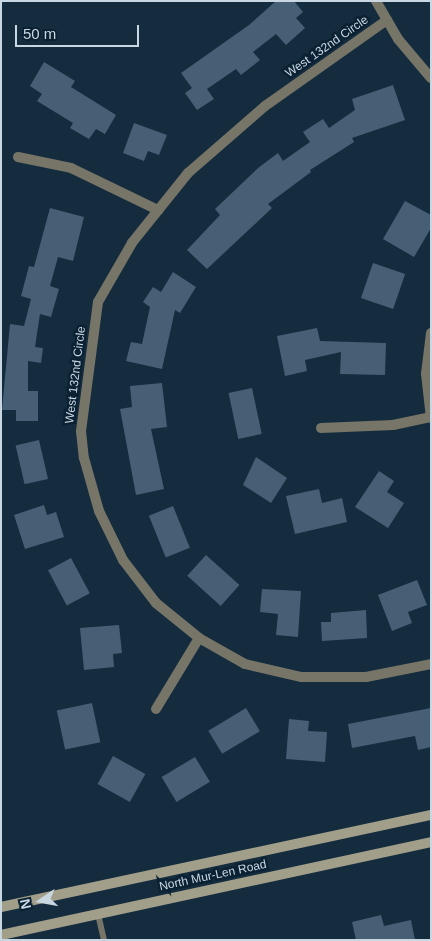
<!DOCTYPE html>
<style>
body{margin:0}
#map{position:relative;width:432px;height:941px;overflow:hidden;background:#152c3f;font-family:Arial,sans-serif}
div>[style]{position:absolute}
.building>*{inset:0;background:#475f74;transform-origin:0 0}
.lane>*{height:6px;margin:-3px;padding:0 3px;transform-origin:3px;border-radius:3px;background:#767567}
.street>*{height:10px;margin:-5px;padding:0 5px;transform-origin:5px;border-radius:5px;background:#767567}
.secondary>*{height:10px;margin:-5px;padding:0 5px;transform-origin:5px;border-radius:5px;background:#a19f8a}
span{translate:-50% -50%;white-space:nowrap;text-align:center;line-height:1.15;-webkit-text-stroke:5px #0b2234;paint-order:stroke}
.street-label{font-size:12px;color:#c9d7e3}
.frame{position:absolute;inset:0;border:2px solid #c9d7e3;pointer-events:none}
.north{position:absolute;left:15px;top:876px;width:50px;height:50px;-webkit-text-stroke:4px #0b2234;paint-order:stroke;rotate:258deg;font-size:14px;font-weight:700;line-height:20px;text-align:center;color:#c9d7e3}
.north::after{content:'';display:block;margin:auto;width:18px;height:22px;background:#c9d7e3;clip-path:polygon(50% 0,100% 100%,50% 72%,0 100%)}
.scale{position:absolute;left:15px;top:25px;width:124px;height:22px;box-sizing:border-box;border:2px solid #c9d7e3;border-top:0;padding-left:6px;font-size:15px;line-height:18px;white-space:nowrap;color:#c9d7e3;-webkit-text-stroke:4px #0b2234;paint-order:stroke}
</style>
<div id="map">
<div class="building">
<i style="clip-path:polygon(276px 1px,294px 1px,303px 12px,296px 18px,305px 28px,286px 45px,276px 34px,253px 52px,260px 60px,241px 75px,236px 69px,207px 89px,214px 99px,197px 110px,185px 93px,192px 88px,181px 73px,249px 25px)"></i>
<i style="clip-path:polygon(44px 62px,75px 81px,71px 87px,116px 115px,105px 134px,96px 129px,89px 139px,70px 128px,73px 123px,37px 101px,42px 94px,30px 86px)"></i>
<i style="clip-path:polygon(393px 85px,405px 120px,352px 138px,354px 142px,310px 170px,311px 172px,268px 204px,272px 208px,207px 269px,187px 250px,220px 215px,215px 209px,258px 168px,278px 153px,283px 161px,310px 142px,303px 132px,323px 119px,329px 128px,355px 110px,352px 99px)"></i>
<i style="clip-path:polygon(134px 123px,167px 135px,159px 155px,148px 151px,144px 161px,123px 153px)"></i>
<i style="clip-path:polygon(405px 201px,431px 215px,431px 228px,414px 257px,383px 239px)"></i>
<i style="clip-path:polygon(50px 208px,84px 217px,73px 261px,58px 257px,50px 286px,59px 289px,51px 317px,40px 314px,35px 347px,43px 348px,41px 363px,28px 361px,28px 391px,38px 391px,38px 421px,16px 421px,16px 410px,2px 410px,10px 324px,24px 326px,31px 299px,21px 296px,29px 266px,34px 267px)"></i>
<i style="left:373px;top:263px;width:34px;height:37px;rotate:19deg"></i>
<i style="clip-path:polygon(173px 272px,196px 287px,180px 313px,175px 310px,162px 369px,126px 361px,131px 342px,142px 344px,150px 307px,143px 302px,153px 287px,161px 292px)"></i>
<i style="clip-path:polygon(317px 328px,320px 341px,386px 343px,385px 375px,340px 374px,341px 352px,305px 360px,307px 371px,285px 376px,277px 336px)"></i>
<i style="clip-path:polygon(162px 383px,167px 427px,151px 429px,164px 489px,136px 495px,120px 409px,132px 407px,130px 386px)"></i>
<i style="left:252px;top:388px;width:47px;height:24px;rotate:78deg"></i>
<i style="left:39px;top:440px;width:40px;height:24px;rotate:77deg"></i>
<i style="clip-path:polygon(256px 457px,287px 478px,271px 503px,243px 485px)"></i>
<i style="clip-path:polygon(379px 471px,394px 481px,387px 492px,404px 503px,388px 528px,355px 507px)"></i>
<i style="clip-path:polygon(319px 489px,322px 503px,342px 498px,347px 522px,295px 534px,286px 496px)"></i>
<i style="clip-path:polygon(44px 505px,47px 515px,56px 512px,64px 537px,25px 549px,14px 515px)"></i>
<i style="left:173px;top:506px;width:45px;height:26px;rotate:68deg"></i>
<i style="left:206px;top:555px;width:45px;height:28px;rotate:42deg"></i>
<i style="left:71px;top:558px;width:40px;height:26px;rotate:62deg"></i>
<i style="clip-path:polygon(417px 580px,427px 605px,408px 612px,412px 623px,392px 631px,378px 595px)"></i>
<i style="clip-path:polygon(262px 589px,301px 591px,298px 637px,276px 635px,278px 614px,260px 612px)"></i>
<i style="clip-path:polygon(366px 610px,367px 638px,322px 641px,321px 622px,331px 622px,331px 613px)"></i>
<i style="clip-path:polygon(119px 625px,122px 653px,113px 654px,114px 667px,84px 670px,80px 628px)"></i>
<i style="left:92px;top:703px;width:40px;height:36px;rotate:78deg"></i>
<i style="left:246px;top:708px;width:27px;height:44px;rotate:59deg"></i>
<i style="clip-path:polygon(431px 708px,431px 747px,418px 750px,415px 736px,352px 748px,348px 724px)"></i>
<i style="clip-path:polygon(289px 719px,309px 721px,308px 731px,327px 732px,325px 762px,286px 759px)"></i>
<i style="left:113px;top:756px;width:37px;height:32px;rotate:29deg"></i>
<i style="left:195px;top:757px;width:29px;height:39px;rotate:59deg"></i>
<i style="clip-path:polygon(381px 915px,384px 926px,411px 920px,415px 940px,356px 940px,352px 922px)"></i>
</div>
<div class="lane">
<i style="left:98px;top:914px;width:27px;rotate:77deg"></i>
</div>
<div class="street">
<i style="left:376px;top:1px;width:44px;rotate:59.9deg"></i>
<i style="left:398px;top:39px;width:51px;rotate:49.8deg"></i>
<i style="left:387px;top:20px;width:149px;rotate:144.8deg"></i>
<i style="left:265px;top:106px;width:102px;rotate:139deg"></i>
<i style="left:188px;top:173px;width:90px;rotate:128.7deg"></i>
<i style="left:132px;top:243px;width:68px;rotate:120deg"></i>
<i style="left:98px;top:302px;width:130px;rotate:97.5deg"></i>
<i style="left:81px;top:431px;width:27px;rotate:84deg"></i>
<i style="left:84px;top:458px;width:55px;rotate:74.2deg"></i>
<i style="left:99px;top:511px;width:55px;rotate:63.9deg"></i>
<i style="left:123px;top:560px;width:54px;rotate:52.5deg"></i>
<i style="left:156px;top:603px;width:55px;rotate:39.1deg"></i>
<i style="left:199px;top:638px;width:53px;rotate:29.5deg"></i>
<i style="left:245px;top:664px;width:57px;rotate:13.1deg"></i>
<i style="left:301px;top:677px;width:65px"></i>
<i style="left:366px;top:677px;width:66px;rotate:-11.3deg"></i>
<i style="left:18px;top:157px;width:54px;rotate:11.7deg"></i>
<i style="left:71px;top:168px;width:97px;rotate:25.8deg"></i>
<i style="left:431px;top:333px;width:41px;rotate:97deg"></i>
<i style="left:426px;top:374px;width:44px;rotate:83.5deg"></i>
<i style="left:321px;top:428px;width:72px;rotate:-2.4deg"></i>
<i style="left:393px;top:425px;width:38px;rotate:-12deg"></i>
<i style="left:156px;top:709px;width:83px;rotate:-58.8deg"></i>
</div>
<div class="secondary">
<i style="left:1px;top:907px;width:440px;rotate:-12.1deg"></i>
<i style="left:1px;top:935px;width:440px;rotate:-12.2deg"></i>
</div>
<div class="street-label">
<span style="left:327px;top:47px;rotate:-35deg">West 132nd Circle</span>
<span style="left:76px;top:375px;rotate:-83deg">West 132nd Circle</span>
<span style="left:213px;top:876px;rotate:-12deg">North Mur-Len Road</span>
</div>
<div class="frame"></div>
<div class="north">N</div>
<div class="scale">50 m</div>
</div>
